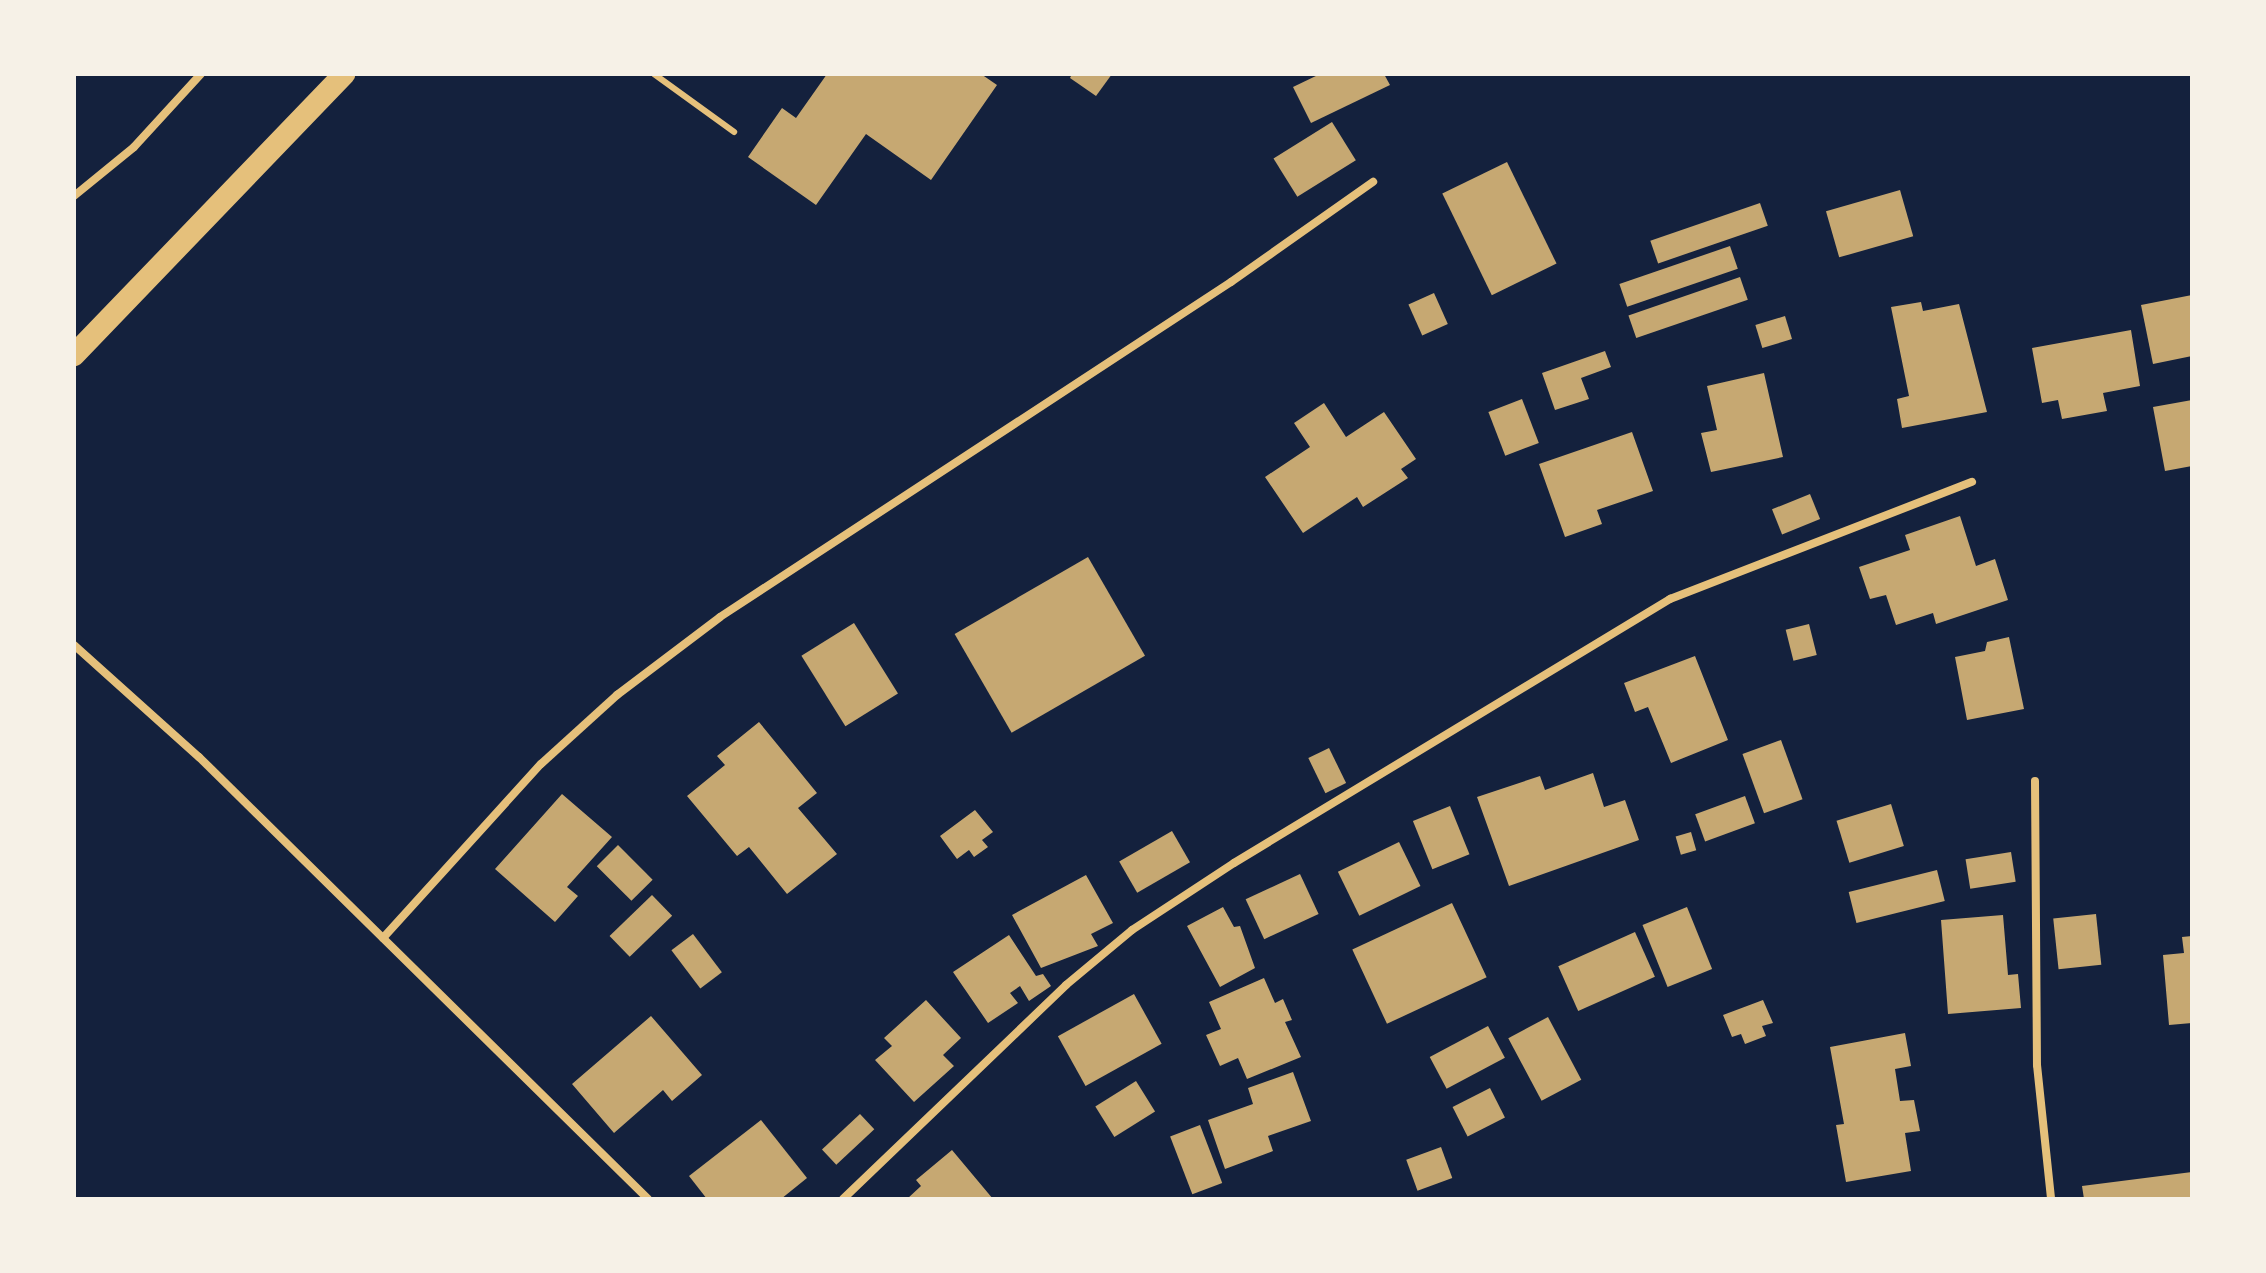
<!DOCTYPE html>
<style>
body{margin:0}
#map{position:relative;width:2266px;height:1273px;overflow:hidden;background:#14213d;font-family:Roboto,sans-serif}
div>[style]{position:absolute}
.building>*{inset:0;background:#c6a872;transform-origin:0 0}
.service>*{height:6px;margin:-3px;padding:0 3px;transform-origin:3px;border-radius:3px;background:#e5c07b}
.minor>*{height:8px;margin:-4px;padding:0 4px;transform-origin:4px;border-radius:4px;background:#e5c07b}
.trunk>*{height:22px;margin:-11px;padding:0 11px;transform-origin:11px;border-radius:11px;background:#e5c07b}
span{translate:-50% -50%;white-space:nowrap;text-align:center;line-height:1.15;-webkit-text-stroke:6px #f6f1e7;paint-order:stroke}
.frame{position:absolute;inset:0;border:76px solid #f6f1e7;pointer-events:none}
</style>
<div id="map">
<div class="building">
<i style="clip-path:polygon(827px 74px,981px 74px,997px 85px,931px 180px,866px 134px,816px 205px,748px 157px,782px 108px,796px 118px)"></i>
<i style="clip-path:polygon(1072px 74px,1112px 74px,1096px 96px,1070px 78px)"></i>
<i style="clip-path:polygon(1320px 74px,1384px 74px,1390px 85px,1311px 123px,1293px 87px)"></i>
<i style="left:1332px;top:122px;width:45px;height:69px;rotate:58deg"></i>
<i style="left:1507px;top:162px;width:113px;height:72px;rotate:64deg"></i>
<i style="left:1900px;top:190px;width:48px;height:77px;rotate:74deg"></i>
<i style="left:1760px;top:203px;width:24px;height:116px;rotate:71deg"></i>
<i style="left:1730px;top:246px;width:24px;height:117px;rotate:71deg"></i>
<i style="left:1740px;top:277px;width:24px;height:118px;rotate:71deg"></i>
<i style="left:1434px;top:293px;width:34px;height:28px;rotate:66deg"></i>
<i style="clip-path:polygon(2192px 295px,2192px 356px,2153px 364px,2141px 305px)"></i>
<i style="clip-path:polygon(1921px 302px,1923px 311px,1959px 304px,1987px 412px,1902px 428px,1897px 399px,1909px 396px,1891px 307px)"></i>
<i style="left:1785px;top:316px;width:24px;height:31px;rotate:73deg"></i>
<i style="clip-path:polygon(2131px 330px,2140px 386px,2103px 393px,2107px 411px,2062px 419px,2058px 400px,2042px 403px,2032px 348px)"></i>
<i style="clip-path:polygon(1605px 351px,1611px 367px,1581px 378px,1589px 399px,1555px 410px,1542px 373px)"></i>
<i style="clip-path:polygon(1764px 373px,1783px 457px,1711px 472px,1701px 433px,1717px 430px,1707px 386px)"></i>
<i style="left:1522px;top:399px;width:47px;height:36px;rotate:69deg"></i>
<i style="clip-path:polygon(2192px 400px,2192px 466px,2165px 471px,2153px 407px)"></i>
<i style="clip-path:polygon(1324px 403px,1346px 437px,1384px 412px,1416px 459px,1401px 469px,1408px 478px,1363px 507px,1357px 497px,1303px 533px,1265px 477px,1310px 447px,1294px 423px)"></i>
<i style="clip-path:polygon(1632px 432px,1653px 491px,1597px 510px,1602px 524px,1565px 537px,1539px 464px)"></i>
<i style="left:1810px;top:494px;width:27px;height:41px;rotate:68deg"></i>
<i style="clip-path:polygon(1960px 516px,1976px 566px,1995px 559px,2008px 600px,1936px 624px,1933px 613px,1896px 625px,1886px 595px,1870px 599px,1859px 567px,1910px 550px,1905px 535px)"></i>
<i style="left:1088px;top:557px;width:114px;height:154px;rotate:60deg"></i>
<i style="left:854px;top:623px;width:83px;height:62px;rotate:58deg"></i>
<i style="left:1809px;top:624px;width:32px;height:24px;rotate:76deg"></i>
<i style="clip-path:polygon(2009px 637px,2024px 709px,1967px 720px,1955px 657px,1985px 651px,1987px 642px)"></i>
<i style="clip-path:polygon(1695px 656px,1728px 740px,1671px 763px,1648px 707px,1635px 712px,1624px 683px)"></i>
<i style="clip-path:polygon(759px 722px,817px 793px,798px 808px,837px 854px,787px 894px,749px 847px,737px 856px,687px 796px,725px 765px,717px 756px)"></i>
<i style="left:1781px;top:740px;width:63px;height:41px;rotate:70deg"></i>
<i style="left:1329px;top:748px;width:39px;height:23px;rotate:64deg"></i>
<i style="clip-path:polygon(1593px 773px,1604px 807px,1625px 800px,1639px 840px,1509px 886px,1477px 797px,1540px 776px,1545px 790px)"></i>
<i style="clip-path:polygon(562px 794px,612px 837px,567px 887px,578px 896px,555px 922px,495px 869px)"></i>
<i style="left:1745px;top:796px;width:29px;height:53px;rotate:70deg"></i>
<i style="left:1891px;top:804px;width:44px;height:57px;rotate:73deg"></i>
<i style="left:1450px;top:806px;width:52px;height:40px;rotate:68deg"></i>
<i style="clip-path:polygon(975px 810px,993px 832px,982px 840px,988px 847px,974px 857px,969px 850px,957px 859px,940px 836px)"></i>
<i style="left:1172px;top:831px;width:36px;height:61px;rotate:60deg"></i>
<i style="left:1691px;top:832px;width:19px;height:16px;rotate:74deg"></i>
<i style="left:1399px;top:842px;width:49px;height:68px;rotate:64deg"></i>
<i style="left:618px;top:845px;width:49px;height:30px;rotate:45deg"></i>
<i style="left:2011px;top:852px;width:30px;height:46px;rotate:81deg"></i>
<i style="left:1937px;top:870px;width:32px;height:91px;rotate:76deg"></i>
<i style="left:1300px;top:874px;width:44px;height:60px;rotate:65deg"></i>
<i style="clip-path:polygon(1086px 875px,1113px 923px,1091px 934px,1098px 946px,1041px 968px,1012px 915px)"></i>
<i style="left:652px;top:895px;width:29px;height:59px;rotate:46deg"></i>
<i style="left:1452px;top:903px;width:82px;height:110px;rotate:65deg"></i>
<i style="clip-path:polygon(1223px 907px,1234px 927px,1240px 926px,1255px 968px,1220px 987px,1187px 926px)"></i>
<i style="left:1687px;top:907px;width:67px;height:48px;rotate:68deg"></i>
<i style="left:2096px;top:914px;width:51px;height:43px;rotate:84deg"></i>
<i style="clip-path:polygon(2003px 915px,2008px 975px,2018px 974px,2021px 1008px,1948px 1014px,1941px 920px)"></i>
<i style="left:1635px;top:932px;width:49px;height:84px;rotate:66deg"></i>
<i style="left:693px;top:934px;width:48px;height:27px;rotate:53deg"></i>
<i style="clip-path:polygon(1009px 935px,1036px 976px,1043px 974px,1051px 986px,1029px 1001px,1020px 986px,1010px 993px,1018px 1003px,988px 1023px,953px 972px)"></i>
<i style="clip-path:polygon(2192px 936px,2192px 1023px,2169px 1025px,2163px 955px,2184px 953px,2182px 937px)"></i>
<i style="clip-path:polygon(1264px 978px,1275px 1003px,1283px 999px,1292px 1020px,1285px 1022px,1301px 1057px,1247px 1079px,1238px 1058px,1220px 1066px,1206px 1035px,1221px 1029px,1209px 1002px)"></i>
<i style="left:1134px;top:994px;width:57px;height:87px;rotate:61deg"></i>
<i style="clip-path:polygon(926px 1000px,961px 1038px,943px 1055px,954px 1066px,914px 1102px,875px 1060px,892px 1046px,884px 1038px)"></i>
<i style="clip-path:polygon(1763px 1000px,1773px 1023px,1762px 1026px,1766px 1036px,1745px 1044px,1741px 1034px,1732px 1037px,1723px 1015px)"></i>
<i style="clip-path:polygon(651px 1016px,702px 1075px,672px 1101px,663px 1090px,614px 1133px,572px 1084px)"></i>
<i style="left:1548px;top:1017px;width:71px;height:45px;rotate:62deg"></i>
<i style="left:1488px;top:1026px;width:36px;height:66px;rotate:62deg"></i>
<i style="clip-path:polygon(1905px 1033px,1911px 1066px,1895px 1069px,1900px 1101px,1914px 1100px,1920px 1131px,1905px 1133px,1911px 1171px,1846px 1182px,1836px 1125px,1844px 1124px,1830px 1047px)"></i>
<i style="clip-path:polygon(1293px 1072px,1311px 1121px,1268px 1136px,1273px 1151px,1225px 1169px,1208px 1120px,1253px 1104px,1248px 1088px)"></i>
<i style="left:1136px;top:1081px;width:36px;height:48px;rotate:58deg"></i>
<i style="left:1490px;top:1088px;width:33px;height:42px;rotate:63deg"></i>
<i style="left:860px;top:1114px;width:21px;height:52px;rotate:47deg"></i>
<i style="clip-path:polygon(761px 1120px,807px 1178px,781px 1199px,707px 1199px,689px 1176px)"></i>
<i style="left:1200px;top:1125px;width:62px;height:32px;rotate:69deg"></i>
<i style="left:1441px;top:1147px;width:33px;height:37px;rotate:70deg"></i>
<i style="clip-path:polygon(952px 1150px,993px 1199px,907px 1199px,921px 1186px,916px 1180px)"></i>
<i style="clip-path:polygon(2192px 1172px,2192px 1199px,2084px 1199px,2082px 1186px)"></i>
</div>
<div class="service">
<i style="left:654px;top:74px;width:99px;rotate:35.9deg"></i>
</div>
<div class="minor">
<i style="left:74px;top:196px;width:77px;rotate:-39.2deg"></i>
<i style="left:134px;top:147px;width:99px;rotate:-47.5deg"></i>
<i style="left:74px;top:645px;width:168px;rotate:41.9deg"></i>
<i style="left:199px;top:757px;width:630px;rotate:44.55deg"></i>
<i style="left:2035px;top:781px;width:284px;rotate:89.6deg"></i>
<i style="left:2037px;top:1065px;width:135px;rotate:84deg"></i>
<i style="left:383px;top:938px;width:235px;rotate:-47.8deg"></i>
<i style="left:541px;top:764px;width:103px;rotate:-42.2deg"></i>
<i style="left:617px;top:695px;width:129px;rotate:-37.1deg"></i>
<i style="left:720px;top:617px;width:611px;rotate:-33.25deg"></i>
<i style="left:1231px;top:282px;width:174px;rotate:-35.2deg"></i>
<i style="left:843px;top:1199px;width:309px;rotate:-43.8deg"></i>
<i style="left:1066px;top:985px;width:86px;rotate:-39.8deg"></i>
<i style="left:1132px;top:930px;width:122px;rotate:-33.3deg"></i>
<i style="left:1234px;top:863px;width:510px;rotate:-31.2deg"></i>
<i style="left:1670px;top:599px;width:324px;rotate:-21.2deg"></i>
</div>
<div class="trunk">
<i style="left:74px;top:355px;width:390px;rotate:-46.1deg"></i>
</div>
<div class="frame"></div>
</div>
